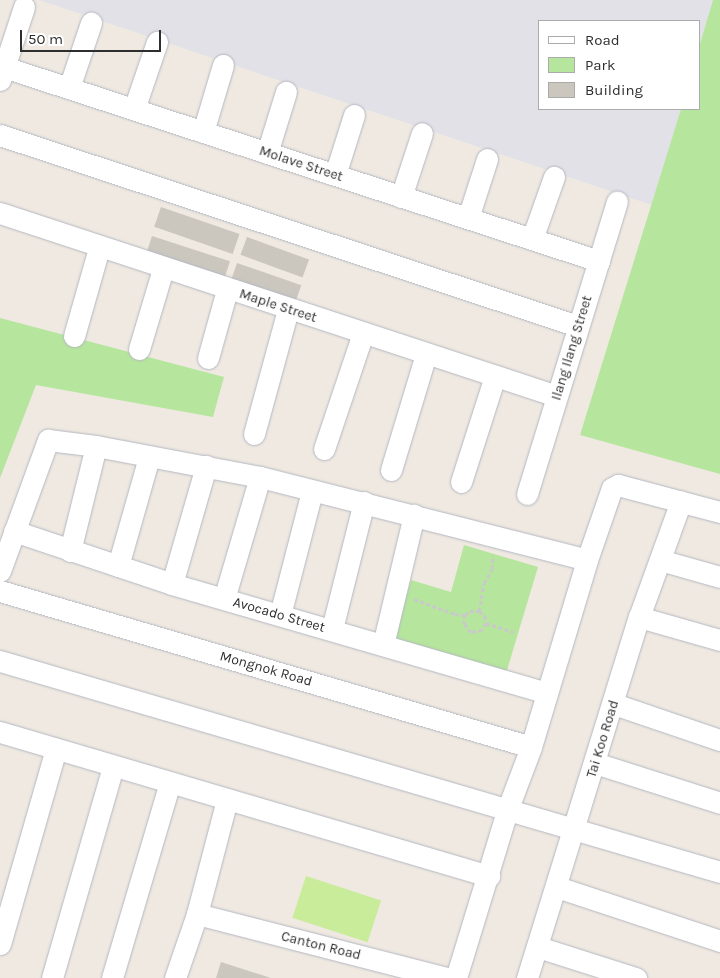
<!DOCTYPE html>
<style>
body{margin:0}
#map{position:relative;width:720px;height:978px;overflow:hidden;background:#efe9e1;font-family:Karla,sans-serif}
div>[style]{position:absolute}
.industrial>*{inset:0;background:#e3e1e8}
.green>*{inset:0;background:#b6e59e}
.pitch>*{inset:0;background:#c9ec9a;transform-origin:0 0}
.building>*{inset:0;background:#cbc7bf;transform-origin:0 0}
.path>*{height:3px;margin-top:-1.5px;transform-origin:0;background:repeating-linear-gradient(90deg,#c9c9c9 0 4px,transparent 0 6.5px)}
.roads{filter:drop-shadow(0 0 1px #b4b7c1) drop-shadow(0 0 1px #b4b7c1)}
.street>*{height:21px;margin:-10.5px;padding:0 10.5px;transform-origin:10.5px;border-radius:10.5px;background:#fff}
span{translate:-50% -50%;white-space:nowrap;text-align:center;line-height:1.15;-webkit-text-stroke:4px #fff;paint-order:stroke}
.street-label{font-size:14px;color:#2e2e2e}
.legend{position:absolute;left:538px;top:20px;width:162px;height:90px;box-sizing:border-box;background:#fff;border:1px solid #ababab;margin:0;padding:6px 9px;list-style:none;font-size:15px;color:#2e2e2e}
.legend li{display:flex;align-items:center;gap:10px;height:25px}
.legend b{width:25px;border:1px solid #ababab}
.scale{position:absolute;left:20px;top:30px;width:141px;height:22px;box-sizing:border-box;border:2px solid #2e2e2e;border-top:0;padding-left:6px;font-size:15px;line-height:18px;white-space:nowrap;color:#2e2e2e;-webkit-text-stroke:4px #fff;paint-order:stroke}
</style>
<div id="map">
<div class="industrial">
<i style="clip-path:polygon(39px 0,713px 0,699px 47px,699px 21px,539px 21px,539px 109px,681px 109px,652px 205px)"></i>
</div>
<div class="green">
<i style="clip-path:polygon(713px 0,720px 0,720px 474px,580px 435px,681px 109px,699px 109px,699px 47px)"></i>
<i style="clip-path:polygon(0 318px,224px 377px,213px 417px,36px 385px,0 478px)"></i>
<i style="clip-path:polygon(464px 545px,538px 567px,504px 680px,392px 647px,411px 580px,451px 592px)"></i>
</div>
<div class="pitch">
<i style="left:306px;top:876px;width:79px;height:44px;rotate:18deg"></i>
</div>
<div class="building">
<i style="left:161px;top:207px;width:83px;height:21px;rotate:19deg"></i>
<i style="left:152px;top:236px;width:82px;height:20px;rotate:18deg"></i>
<i style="left:247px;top:237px;width:66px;height:19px;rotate:20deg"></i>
<i style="left:237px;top:263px;width:68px;height:19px;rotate:19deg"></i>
<i style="clip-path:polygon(221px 962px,271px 978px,216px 978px)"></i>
</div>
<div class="path">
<i style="left:414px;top:599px;width:44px;rotate:20.1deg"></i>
<i style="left:455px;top:614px;width:10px;rotate:6deg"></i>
<i style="left:465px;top:615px;width:6px;rotate:-39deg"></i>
<i style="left:470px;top:611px;width:9px"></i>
<i style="left:479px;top:611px;width:8px;rotate:40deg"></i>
<i style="left:485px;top:616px;width:7px;rotate:82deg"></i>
<i style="left:486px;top:623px;width:8px;rotate:120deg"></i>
<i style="left:482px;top:630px;width:11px;rotate:170deg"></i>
<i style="left:471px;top:632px;width:11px;rotate:-131deg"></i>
<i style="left:464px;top:624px;width:9px;rotate:-84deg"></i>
<i style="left:479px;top:611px;width:28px;rotate:-80deg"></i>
<i style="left:484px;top:583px;width:16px;rotate:-60deg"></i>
<i style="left:492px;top:569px;width:13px;rotate:-86deg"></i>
<i style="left:486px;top:623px;width:29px;rotate:18deg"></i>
</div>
<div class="roads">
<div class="street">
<i style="left:4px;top:67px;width:626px;rotate:18.06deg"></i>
<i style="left:0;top:80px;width:77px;rotate:-71.8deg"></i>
<i style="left:69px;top:88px;width:69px;rotate:-71.3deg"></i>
<i style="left:134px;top:109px;width:71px;rotate:-71.1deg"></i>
<i style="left:203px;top:132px;width:70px;rotate:-73.4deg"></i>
<i style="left:0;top:135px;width:609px;rotate:18.29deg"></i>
<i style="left:267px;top:153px;width:64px;rotate:-72.7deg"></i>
<i style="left:335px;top:175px;width:63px;rotate:-72.4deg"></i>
<i style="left:401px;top:197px;width:67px;rotate:-71.8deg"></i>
<i style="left:0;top:213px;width:586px;rotate:18.19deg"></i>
<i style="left:468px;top:218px;width:62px;rotate:-72.1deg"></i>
<i style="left:532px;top:239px;width:66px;rotate:-70.5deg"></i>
<i style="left:74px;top:336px;width:91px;rotate:-74.1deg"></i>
<i style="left:139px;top:349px;width:84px;rotate:-73.3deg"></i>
<i style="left:208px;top:358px;width:71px;rotate:-74.4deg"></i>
<i style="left:254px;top:434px;width:129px;rotate:-74.7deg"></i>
<i style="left:324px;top:449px;width:122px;rotate:-71.4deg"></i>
<i style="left:391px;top:470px;width:121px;rotate:-73.2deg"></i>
<i style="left:461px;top:482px;width:111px;rotate:-72.2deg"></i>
<i style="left:527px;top:494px;width:306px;rotate:-72.9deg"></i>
<i style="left:14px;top:531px;width:167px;rotate:18.5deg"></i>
<i style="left:172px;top:584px;width:390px;rotate:16.2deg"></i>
<i style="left:70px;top:551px;width:108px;rotate:-76.1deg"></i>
<i style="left:660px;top:560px;width:62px;rotate:15.8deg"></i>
<i style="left:118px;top:566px;width:113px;rotate:-74.1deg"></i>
<i style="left:0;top:571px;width:140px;rotate:-69.9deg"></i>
<i style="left:48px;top:440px;width:48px;rotate:7.1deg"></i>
<i style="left:96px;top:446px;width:167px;rotate:10.7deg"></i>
<i style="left:260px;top:477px;width:337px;rotate:14.2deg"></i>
<i style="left:172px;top:584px;width:123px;rotate:-73.9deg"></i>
<i style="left:0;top:591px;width:553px;rotate:16.37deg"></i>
<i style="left:224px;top:599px;width:127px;rotate:-73.6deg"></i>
<i style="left:280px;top:615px;width:128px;rotate:-75.5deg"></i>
<i style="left:639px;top:617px;width:84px;rotate:15.9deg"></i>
<i style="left:332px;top:629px;width:131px;rotate:-75.9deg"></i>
<i style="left:383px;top:645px;width:134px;rotate:-76.6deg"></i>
<i style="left:0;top:661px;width:750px;rotate:16.33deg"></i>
<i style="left:614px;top:704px;width:112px;rotate:18.8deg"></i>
<i style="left:0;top:732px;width:510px;rotate:16.41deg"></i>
<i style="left:595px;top:763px;width:131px;rotate:17.7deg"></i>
<i style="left:557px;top:887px;width:172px;rotate:18.3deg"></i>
<i style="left:197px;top:914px;width:257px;rotate:14.4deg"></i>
<i style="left:0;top:944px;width:203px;rotate:-74deg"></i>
<i style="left:538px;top:947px;width:103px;rotate:17.6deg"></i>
<i style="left:52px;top:978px;width:221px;rotate:-73.9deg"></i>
<i style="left:112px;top:978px;width:204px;rotate:-73.5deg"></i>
<i style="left:175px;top:978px;width:68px;rotate:-71deg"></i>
<i style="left:197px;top:914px;width:118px;rotate:-75.3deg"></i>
<i style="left:456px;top:978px;width:178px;rotate:-73deg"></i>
<i style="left:508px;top:808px;width:65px;rotate:-69.3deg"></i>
<i style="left:531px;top:747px;width:195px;rotate:-73.3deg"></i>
<i style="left:587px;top:560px;width:76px;rotate:-70.9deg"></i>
<i style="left:612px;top:488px;width:7px;rotate:-27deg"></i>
<i style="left:618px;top:485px;width:106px;rotate:14.8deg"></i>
<i style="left:527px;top:978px;width:378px;rotate:-72.8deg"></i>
<i style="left:639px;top:617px;width:123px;rotate:-70.1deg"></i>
</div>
</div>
<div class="street-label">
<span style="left:301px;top:164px;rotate:18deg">Molave Street</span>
<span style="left:278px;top:306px;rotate:18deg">Maple Street</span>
<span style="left:572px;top:348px;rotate:-73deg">Ilang Ilang Street</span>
<span style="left:279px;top:615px;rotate:16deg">Avocado Street</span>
<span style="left:266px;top:669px;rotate:16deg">Mongnok Road</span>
<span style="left:603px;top:739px;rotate:-73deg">Tai Koo Road</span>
<span style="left:321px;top:946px;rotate:14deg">Canton Road</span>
</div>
<ul class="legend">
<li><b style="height:6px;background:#fff"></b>Road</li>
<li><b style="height:14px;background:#b6e59e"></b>Park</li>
<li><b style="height:14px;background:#cbc7bf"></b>Building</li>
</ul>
<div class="scale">50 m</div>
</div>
